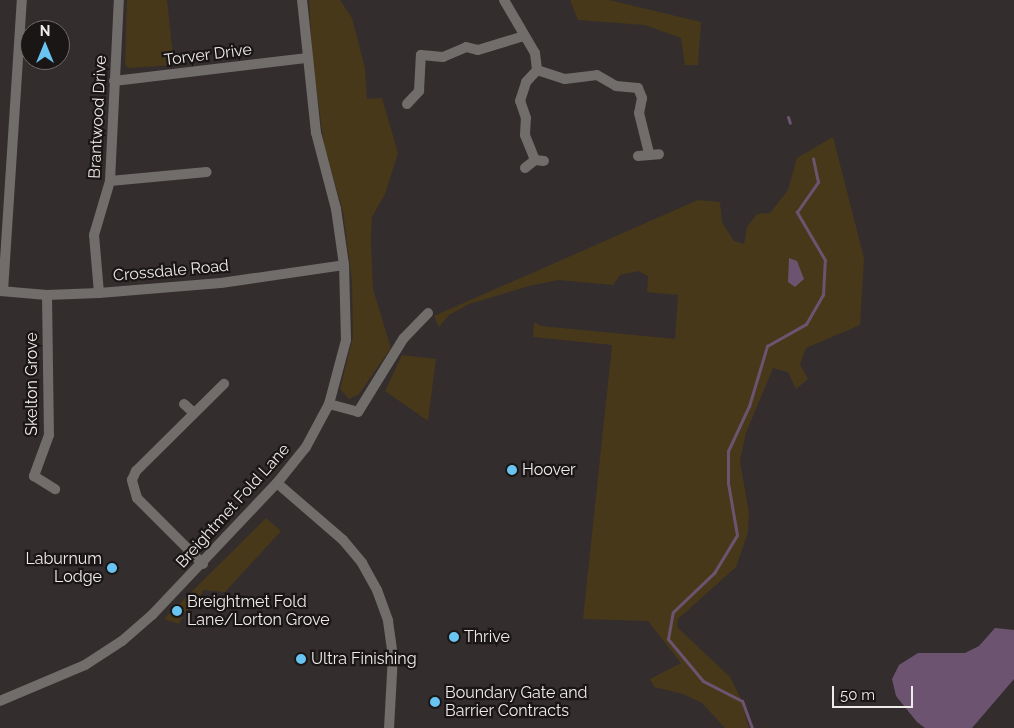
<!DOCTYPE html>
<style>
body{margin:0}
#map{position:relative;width:1014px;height:728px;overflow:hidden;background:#342d2d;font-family:Raleway,sans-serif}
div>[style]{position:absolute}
.green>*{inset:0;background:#47381a}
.water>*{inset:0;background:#6c5470}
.stream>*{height:3px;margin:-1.5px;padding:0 1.5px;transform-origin:1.5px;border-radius:1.5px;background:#6c5470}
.street>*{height:10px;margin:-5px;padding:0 5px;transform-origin:5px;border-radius:5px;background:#706d6b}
.dots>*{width:14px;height:14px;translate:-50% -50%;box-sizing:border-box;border:2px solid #1a1616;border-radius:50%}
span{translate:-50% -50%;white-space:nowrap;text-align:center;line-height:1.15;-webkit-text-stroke:4.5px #1a1616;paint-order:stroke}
.street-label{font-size:16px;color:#f0ebeb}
.poi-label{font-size:16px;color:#f0ebeb}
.left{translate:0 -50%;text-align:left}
.right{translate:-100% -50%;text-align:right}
.north{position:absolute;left:20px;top:20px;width:50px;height:50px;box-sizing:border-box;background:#1a1616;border:1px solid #706b6b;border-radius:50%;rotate:0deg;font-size:14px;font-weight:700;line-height:20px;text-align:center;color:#f0ebeb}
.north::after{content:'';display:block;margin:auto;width:18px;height:22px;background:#69c4f1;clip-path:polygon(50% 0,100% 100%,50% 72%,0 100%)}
.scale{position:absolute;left:832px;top:686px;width:81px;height:22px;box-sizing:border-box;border:2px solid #f0ebeb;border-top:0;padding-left:6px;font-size:15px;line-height:18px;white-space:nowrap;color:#f0ebeb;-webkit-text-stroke:4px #1a1616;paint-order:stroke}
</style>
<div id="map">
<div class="green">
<i style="clip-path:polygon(127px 0,167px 0,174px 65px,128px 68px,125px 64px)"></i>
<i style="clip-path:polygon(309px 0,340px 0,352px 18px,365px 68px,367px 99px,382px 98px,398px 153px,385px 194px,372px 217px,371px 241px,373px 289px,391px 348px,359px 394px,349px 399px,340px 389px,353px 337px,352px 281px,343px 212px,324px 145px,312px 55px)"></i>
<i style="clip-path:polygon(570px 0,609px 0,701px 22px,698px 65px,685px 65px,681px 38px,645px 25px,578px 20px)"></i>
<i style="clip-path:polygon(833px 137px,864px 258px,860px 325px,806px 348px,800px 364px,808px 379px,796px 389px,788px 372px,773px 368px,746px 433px,740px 461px,749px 513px,748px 532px,736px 567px,678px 619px,677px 627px,730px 677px,740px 697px,749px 728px,725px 728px,702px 703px,683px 694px,654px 687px,650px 679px,681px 663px,648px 621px,583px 619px,612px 345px,533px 337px,534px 322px,541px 326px,675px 339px,678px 295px,647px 292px,648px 276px,638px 271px,620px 275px,613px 285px,559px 280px,529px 286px,469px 304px,449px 315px,439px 327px,434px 316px,698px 200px,720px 202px,722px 222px,734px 241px,744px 244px,747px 227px,757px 214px,770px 213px,788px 190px,797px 158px)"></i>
<i style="clip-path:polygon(402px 355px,436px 359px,428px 421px,385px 391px)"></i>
<i style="clip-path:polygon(266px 518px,281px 531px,225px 592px,203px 590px,198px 602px,183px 614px,179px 624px,164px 619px)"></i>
</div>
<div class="water">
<i style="clip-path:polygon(789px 258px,797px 261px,804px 279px,795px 287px,788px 282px)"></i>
<i style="clip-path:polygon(995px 628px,1014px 630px,1014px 679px,972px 728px,925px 728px,917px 722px,896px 696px,892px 679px,899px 665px,918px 653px,965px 653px,979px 646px)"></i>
</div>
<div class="stream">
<i style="left:788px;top:117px;width:6px;rotate:72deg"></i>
<i style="left:752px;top:728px;width:29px;rotate:-110deg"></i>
<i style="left:742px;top:701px;width:44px;rotate:-152.9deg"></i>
<i style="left:703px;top:681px;width:55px;rotate:-129.8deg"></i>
<i style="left:668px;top:639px;width:27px;rotate:-80deg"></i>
<i style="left:673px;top:612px;width:57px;rotate:-43.6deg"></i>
<i style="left:714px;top:573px;width:44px;rotate:-58.8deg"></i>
<i style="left:737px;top:535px;width:53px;rotate:-99.8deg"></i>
<i style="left:728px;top:483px;width:32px;rotate:-90deg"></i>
<i style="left:728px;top:451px;width:50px;rotate:-65deg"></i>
<i style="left:749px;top:406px;width:63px;rotate:-73.3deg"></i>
<i style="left:767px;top:346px;width:45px;rotate:-29.4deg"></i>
<i style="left:806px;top:324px;width:34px;rotate:-60deg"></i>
<i style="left:823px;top:295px;width:35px;rotate:-87deg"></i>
<i style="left:825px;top:260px;width:56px;rotate:-120.3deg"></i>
<i style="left:797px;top:212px;width:37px;rotate:-55deg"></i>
<i style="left:818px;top:182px;width:24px;rotate:-102deg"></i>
</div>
<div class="street">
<i style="left:504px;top:0;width:61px;rotate:59.7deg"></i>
<i style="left:535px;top:53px;width:17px;rotate:83deg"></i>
<i style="left:537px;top:70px;width:29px;rotate:18deg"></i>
<i style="left:565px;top:79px;width:32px;rotate:-7deg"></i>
<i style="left:597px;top:75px;width:22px;rotate:30deg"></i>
<i style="left:616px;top:86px;width:22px;rotate:5deg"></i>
<i style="left:638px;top:88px;width:11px;rotate:68deg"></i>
<i style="left:642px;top:98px;width:15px;rotate:101deg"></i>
<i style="left:639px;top:113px;width:41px;rotate:76deg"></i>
<i style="left:114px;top:81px;width:193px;rotate:-6.8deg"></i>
<i style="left:407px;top:104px;width:18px;rotate:-47deg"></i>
<i style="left:419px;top:91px;width:36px;rotate:-87deg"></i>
<i style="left:421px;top:55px;width:22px;rotate:5deg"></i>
<i style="left:443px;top:57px;width:25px;rotate:-23deg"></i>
<i style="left:466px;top:47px;width:12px;rotate:14deg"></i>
<i style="left:478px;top:50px;width:48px;rotate:-16.9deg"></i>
<i style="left:638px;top:156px;width:21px;rotate:-5deg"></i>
<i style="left:535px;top:160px;width:27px;rotate:-112deg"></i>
<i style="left:525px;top:135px;width:17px;rotate:-87deg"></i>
<i style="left:526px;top:118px;width:18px;rotate:-109deg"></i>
<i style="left:520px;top:101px;width:20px;rotate:-72deg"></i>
<i style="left:526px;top:82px;width:16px;rotate:-47deg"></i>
<i style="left:525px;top:168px;width:13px;rotate:-39deg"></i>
<i style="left:535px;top:160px;width:9px;rotate:6deg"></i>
<i style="left:110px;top:181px;width:97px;rotate:-5.3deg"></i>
<i style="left:0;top:291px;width:47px;rotate:4.9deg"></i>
<i style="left:47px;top:295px;width:52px;rotate:-2.2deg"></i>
<i style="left:99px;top:293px;width:122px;rotate:-4.7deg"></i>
<i style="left:221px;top:283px;width:124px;rotate:-8.3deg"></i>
<i style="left:3px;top:291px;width:292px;rotate:-86.3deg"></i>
<i style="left:99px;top:293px;width:58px;rotate:-94.9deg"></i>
<i style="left:94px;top:235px;width:56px;rotate:-73.5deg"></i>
<i style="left:110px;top:181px;width:181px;rotate:-87.2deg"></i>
<i style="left:47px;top:295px;width:140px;rotate:89.2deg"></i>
<i style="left:49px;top:435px;width:44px;rotate:110.1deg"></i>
<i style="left:34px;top:476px;width:25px;rotate:32deg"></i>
<i style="left:184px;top:404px;width:13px;rotate:42deg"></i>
<i style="left:329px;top:404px;width:30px;rotate:15deg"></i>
<i style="left:358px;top:412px;width:86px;rotate:-58.3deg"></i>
<i style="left:403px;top:339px;width:36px;rotate:-46deg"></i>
<i style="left:277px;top:483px;width:87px;rotate:40.8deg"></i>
<i style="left:343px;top:540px;width:30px;rotate:50deg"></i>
<i style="left:362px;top:563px;width:31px;rotate:61deg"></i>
<i style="left:377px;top:590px;width:33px;rotate:70deg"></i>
<i style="left:388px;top:621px;width:34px;rotate:82deg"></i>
<i style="left:393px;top:655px;width:73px;rotate:93.1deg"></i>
<i style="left:203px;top:564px;width:93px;rotate:-135deg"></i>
<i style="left:137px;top:498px;width:19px;rotate:-106deg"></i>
<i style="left:132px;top:480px;width:10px;rotate:-66deg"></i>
<i style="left:136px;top:471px;width:124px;rotate:-44.7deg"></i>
<i style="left:0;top:701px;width:92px;rotate:-23deg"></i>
<i style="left:85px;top:665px;width:44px;rotate:-33deg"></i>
<i style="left:122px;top:641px;width:40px;rotate:-41deg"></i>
<i style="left:152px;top:615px;width:182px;rotate:-46.6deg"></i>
<i style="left:277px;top:483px;width:46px;rotate:-51.1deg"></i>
<i style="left:306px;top:447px;width:49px;rotate:-61.9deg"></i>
<i style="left:329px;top:404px;width:66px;rotate:-75.1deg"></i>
<i style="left:346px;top:340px;width:75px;rotate:-91.5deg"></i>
<i style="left:344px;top:265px;width:57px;rotate:-98.1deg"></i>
<i style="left:336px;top:209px;width:79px;rotate:-104.7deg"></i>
<i style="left:316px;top:133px;width:134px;rotate:-96deg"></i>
</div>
<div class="dots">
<i style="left:512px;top:470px;background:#69c4f1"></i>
<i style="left:112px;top:568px;background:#69c4f1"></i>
<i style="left:177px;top:611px;background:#69c4f1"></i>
<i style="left:454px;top:637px;background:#69c4f1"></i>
<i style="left:301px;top:659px;background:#69c4f1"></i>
<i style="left:435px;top:702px;background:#69c4f1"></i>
</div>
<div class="street-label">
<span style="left:208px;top:55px;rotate:-7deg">Torver Drive</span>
<span style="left:98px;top:117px;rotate:-87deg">Brantwood Drive</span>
<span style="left:171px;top:271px;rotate:-5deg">Crossdale Road</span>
<span style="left:32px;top:384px;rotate:-90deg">Skelton Grove</span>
<span style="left:233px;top:506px;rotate:-48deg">Breightmet Fold Lane</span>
</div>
<div class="poi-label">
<span class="left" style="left:522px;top:470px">Hoover</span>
<span class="right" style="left:102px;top:568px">Laburnum<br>Lodge</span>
<span class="left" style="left:187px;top:611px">Breightmet Fold<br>Lane/Lorton Grove</span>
<span class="left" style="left:464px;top:637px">Thrive</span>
<span class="left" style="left:311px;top:659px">Ultra Finishing</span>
<span class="left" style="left:445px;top:702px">Boundary Gate and<br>Barrier Contracts</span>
</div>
<div class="north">N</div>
<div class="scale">50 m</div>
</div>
